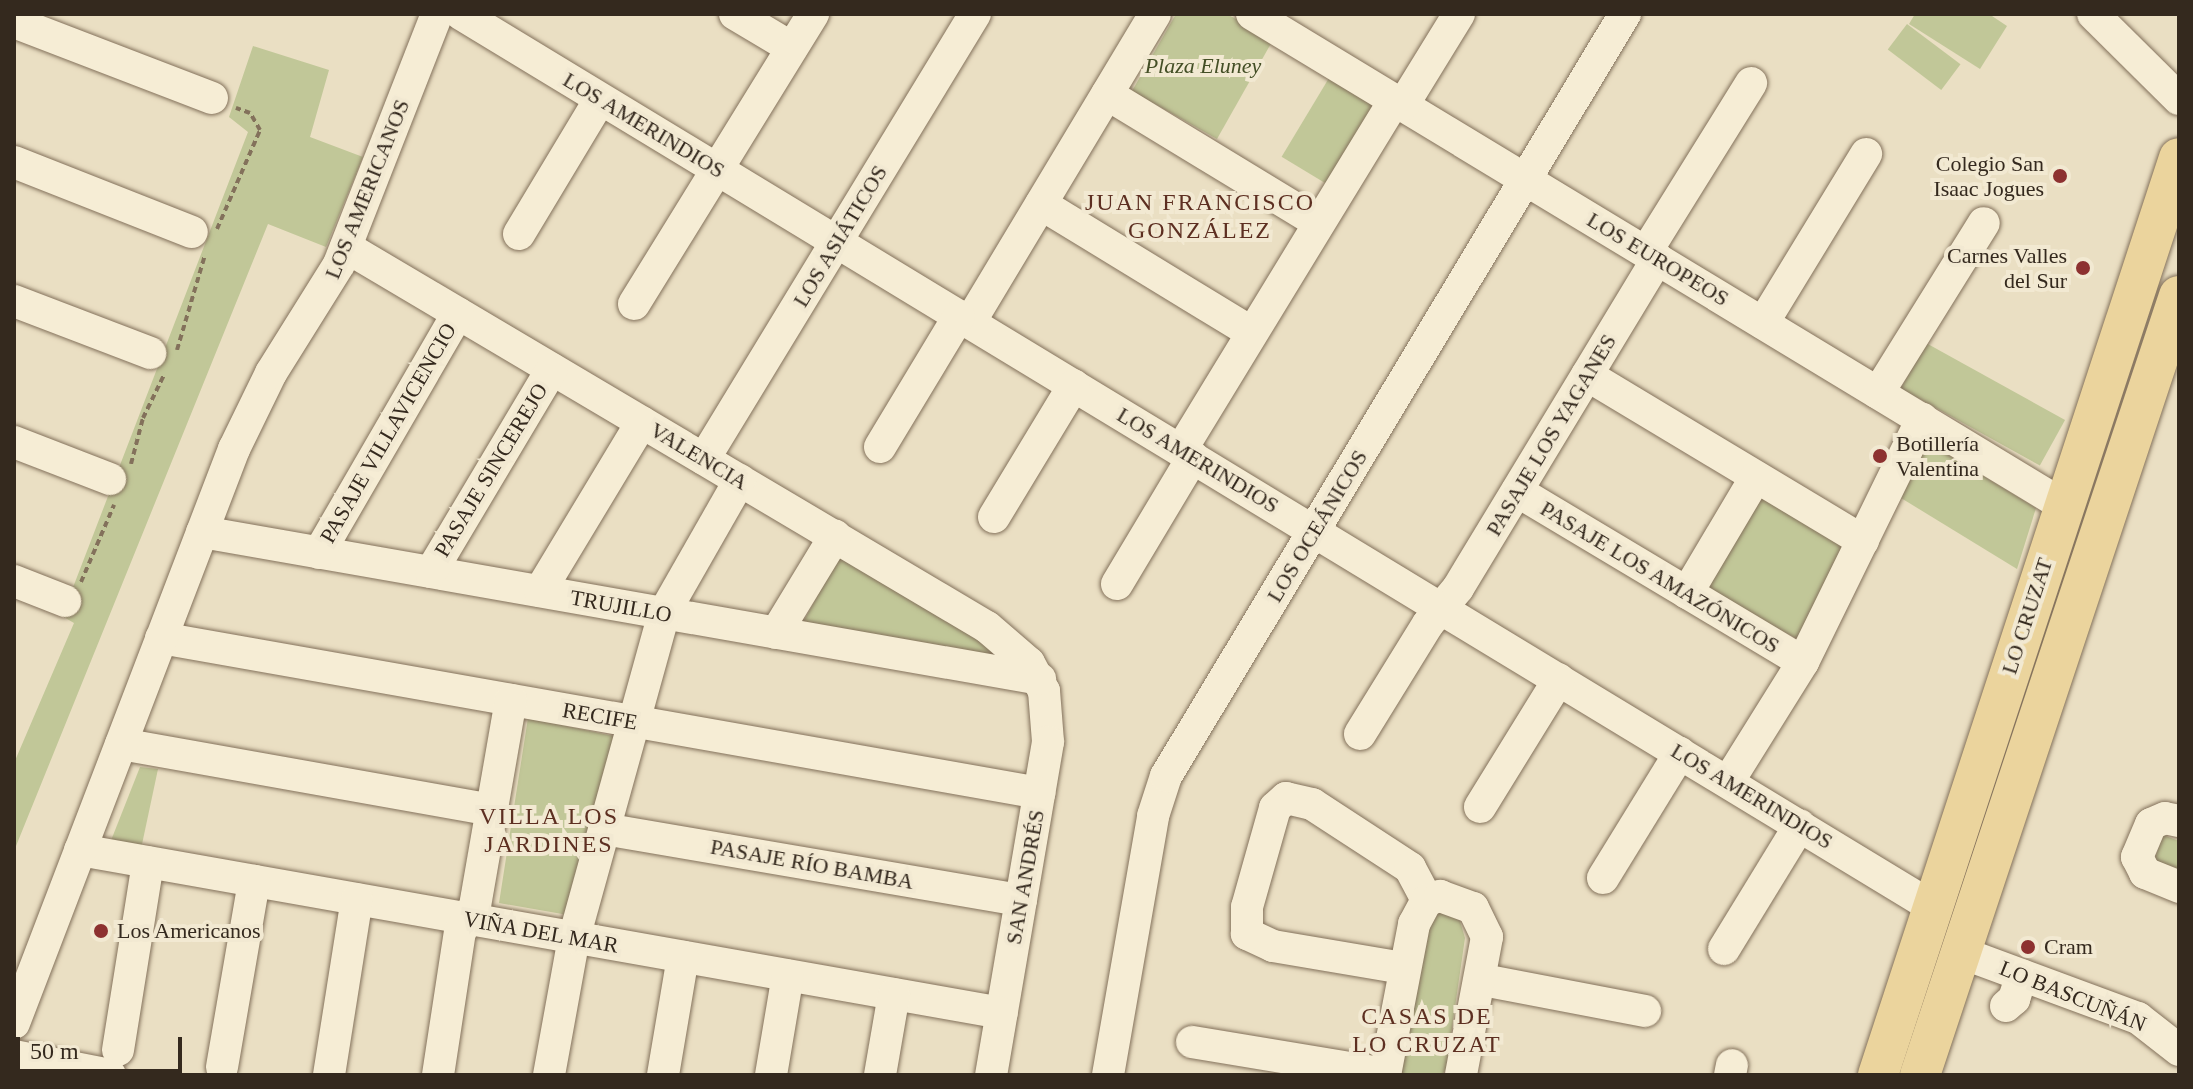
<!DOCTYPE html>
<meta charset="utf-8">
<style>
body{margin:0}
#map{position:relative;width:2193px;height:1089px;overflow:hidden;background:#eadfc3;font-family:Georgia,serif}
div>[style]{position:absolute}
.green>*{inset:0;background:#c1c798;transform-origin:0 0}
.path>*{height:4px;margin-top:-2px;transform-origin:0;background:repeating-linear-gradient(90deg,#83715b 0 6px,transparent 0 10px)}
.roads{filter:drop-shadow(0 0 2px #83715b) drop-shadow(0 0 2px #83715b)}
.minor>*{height:32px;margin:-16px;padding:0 16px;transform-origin:16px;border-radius:16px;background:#f6edd5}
.major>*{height:40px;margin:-20px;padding:0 20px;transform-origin:20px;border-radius:20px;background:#ebd49d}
.dots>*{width:22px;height:22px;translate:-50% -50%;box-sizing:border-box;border:4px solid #f2e9d2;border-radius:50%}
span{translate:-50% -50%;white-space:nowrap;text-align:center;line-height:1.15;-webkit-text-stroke:8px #f2e9d2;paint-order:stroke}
.park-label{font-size:22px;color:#444f26;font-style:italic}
.street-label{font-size:22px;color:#34291e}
.poi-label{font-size:22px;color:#34291e}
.right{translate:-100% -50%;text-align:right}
.left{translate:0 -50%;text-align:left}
.neighbourhood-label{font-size:24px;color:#5d2f21;letter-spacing:2px}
.frame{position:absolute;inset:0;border:16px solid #34291e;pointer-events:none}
.scale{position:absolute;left:16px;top:1037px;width:166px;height:36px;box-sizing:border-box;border:4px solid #34291e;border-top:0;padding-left:10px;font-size:24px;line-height:28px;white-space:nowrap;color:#34291e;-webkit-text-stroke:6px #f2e9d2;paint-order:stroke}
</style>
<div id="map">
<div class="green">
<i style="clip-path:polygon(1176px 14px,1227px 14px,1273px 40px,1217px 139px,1132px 91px)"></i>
<i style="clip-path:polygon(1915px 14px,1989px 14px,2007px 26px,1980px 69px,1909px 24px)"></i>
<i style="left:1907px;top:24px;width:67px;height:32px;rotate:37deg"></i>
<i style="clip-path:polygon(253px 46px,329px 70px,310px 137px,363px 157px,326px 247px,268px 224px,14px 851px,14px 763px,74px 623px,62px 616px,248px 132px,229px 117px)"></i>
<i style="left:1329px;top:78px;width:55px;height:92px;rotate:31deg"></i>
<i style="left:1926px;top:343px;width:159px;height:52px;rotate:29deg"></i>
<i style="clip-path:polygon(1927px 442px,2036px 508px,2017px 569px,1901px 498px)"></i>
<i style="left:1757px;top:491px;width:110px;height:110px;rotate:29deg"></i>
<i style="clip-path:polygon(839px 556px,981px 639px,1001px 664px,801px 626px)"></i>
<i style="clip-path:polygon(528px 718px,618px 737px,568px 915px,499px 903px)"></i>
<i style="clip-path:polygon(140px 767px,158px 769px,141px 849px,110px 843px)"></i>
<i style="clip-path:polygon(2163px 835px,2179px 841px,2179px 878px,2153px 864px)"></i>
<i style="clip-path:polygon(1425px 910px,1449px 911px,1459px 918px,1465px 938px,1446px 1069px,1442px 1075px,1395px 1075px)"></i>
</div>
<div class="path">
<i style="left:217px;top:229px;width:108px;rotate:-66.5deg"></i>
<i style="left:260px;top:130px;width:20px;rotate:-120deg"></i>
<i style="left:250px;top:113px;width:15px;rotate:-160deg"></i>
<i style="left:177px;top:350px;width:99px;rotate:-73.6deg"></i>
<i style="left:131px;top:464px;width:48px;rotate:-75.4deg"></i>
<i style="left:143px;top:418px;width:48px;rotate:-64deg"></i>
<i style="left:81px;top:582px;width:84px;rotate:-66.8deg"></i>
</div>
<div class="roads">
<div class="minor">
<i style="left:461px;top:14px;width:1723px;rotate:31.25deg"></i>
<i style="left:735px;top:14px;width:66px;rotate:30.8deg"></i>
<i style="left:1252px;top:14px;width:948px;rotate:31.19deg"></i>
<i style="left:2093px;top:14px;width:121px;rotate:44.7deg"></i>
<i style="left:14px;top:22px;width:212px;rotate:21deg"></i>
<i style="left:1107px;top:94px;width:248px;rotate:31.3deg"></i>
<i style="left:1403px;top:105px;width:107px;rotate:-58.4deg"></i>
<i style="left:14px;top:162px;width:191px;rotate:21.5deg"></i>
<i style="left:1041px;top:204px;width:247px;rotate:31.4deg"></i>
<i style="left:519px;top:234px;width:157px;rotate:-59deg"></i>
<i style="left:346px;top:247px;width:745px;rotate:30.66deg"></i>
<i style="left:987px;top:627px;width:55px;rotate:40.6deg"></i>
<i style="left:1029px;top:663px;width:32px;rotate:62deg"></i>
<i style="left:1044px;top:691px;width:51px;rotate:85.5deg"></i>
<i style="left:1048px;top:742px;width:338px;rotate:99.7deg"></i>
<i style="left:1646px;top:252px;width:199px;rotate:-58.1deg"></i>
<i style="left:14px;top:301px;width:146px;rotate:20.9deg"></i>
<i style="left:634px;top:304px;width:341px;rotate:-58.3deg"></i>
<i style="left:970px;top:322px;width:359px;rotate:-59deg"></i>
<i style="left:1763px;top:323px;width:198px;rotate:-58.6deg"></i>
<i style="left:1587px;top:375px;width:322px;rotate:31deg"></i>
<i style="left:1878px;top:393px;width:200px;rotate:-58.1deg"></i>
<i style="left:14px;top:442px;width:103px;rotate:21.1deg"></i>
<i style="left:880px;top:447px;width:153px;rotate:-58.9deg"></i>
<i style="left:1181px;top:450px;width:410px;rotate:-58.6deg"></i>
<i style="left:704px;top:459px;width:521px;rotate:-58.66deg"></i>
<i style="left:1517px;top:491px;width:333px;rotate:30.9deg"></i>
<i style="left:994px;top:517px;width:154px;rotate:-58.8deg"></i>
<i style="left:202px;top:532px;width:851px;rotate:9.95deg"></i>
<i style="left:319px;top:553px;width:277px;rotate:-59.9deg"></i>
<i style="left:431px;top:572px;width:236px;rotate:-59.2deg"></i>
<i style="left:14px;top:581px;width:55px;rotate:21.4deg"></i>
<i style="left:1117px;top:584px;width:148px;rotate:-59.1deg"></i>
<i style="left:540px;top:591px;width:197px;rotate:-58.9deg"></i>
<i style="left:1687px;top:593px;width:135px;rotate:-59.3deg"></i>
<i style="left:776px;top:633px;width:114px;rotate:-58.7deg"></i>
<i style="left:161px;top:638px;width:892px;rotate:10.01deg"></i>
<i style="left:1360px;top:734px;width:129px;rotate:-58.3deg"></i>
<i style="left:1428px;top:624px;width:47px;rotate:-50.2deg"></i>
<i style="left:1458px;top:588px;width:385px;rotate:-58.8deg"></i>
<i style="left:121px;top:744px;width:377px;rotate:10.1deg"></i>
<i style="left:1728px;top:782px;width:142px;rotate:-58deg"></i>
<i style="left:1803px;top:662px;width:271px;rotate:-63.9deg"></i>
<i style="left:1480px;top:807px;width:150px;rotate:-58.3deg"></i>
<i style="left:2179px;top:821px;width:14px;rotate:-168deg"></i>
<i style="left:2165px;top:818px;width:15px;rotate:157deg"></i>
<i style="left:2151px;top:824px;width:36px;rotate:113deg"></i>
<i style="left:2137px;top:857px;width:18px;rotate:63deg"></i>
<i style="left:2145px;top:873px;width:37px;rotate:22deg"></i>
<i style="left:604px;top:829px;width:423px;rotate:9.7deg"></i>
<i style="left:80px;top:850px;width:936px;rotate:10.03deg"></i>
<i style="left:1603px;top:878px;width:147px;rotate:-58.4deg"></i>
<i style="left:1724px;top:949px;width:145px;rotate:-58.5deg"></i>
<i style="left:1962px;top:953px;width:188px;rotate:20.3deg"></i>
<i style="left:2138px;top:1018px;width:52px;rotate:38deg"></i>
<i style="left:1403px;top:968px;width:132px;rotate:-170.4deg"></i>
<i style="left:1273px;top:946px;width:29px;rotate:-155deg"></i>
<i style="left:1247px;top:934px;width:27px;rotate:-90deg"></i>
<i style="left:1247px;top:907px;width:103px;rotate:-74.2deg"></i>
<i style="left:1275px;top:808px;width:15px;rotate:-42deg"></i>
<i style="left:1286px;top:798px;width:27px;rotate:13deg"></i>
<i style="left:1312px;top:804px;width:117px;rotate:33.1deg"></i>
<i style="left:1410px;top:868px;width:36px;rotate:62deg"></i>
<i style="left:1483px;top:980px;width:165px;rotate:10.8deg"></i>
<i style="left:2006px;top:1006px;width:11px;rotate:-41deg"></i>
<i style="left:2014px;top:999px;width:25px;rotate:-72deg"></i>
<i style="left:14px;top:1023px;width:615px;rotate:-69.03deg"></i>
<i style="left:234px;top:449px;width:85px;rotate:-64deg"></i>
<i style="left:271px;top:373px;width:128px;rotate:-58deg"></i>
<i style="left:339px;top:264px;width:269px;rotate:-68.6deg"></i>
<i style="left:1192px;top:1042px;width:196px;rotate:9.4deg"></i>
<i style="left:118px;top:1050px;width:190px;rotate:-80.9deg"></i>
<i style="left:14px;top:1056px;width:98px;rotate:11.2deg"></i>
<i style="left:222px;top:1067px;width:189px;rotate:-80.2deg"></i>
<i style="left:329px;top:1075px;width:178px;rotate:-81deg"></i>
<i style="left:438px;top:1075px;width:145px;rotate:-81.3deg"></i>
<i style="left:460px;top:932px;width:30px;rotate:-60deg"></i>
<i style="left:475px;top:906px;width:209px;rotate:-80.1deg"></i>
<i style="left:549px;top:1075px;width:139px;rotate:-79.7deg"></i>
<i style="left:574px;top:938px;width:337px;rotate:-74.5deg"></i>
<i style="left:664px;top:613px;width:153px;rotate:-60.3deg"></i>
<i style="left:663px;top:1075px;width:120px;rotate:-80.4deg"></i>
<i style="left:771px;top:1075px;width:101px;rotate:-80.4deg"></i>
<i style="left:880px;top:1075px;width:82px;rotate:-80.2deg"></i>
<i style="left:1108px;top:1075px;width:263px;rotate:-80.1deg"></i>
<i style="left:1153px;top:816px;width:42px;rotate:-72deg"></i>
<i style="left:1166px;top:776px;width:890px;rotate:-58.94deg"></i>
<i style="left:1385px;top:1075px;width:154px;rotate:-79.1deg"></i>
<i style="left:1414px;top:924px;width:27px;rotate:-62deg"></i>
<i style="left:1427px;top:900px;width:14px;rotate:-17deg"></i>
<i style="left:1440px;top:896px;width:35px;rotate:20deg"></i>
<i style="left:1473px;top:908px;width:32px;rotate:64deg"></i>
<i style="left:1487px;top:937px;width:140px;rotate:100.7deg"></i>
<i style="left:1730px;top:1075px;width:10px;rotate:-79deg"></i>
</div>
<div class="major">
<i style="left:1878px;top:1075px;width:965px;rotate:-71.83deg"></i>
<i style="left:1920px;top:1075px;width:821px;rotate:-71.61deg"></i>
</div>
</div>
<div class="dots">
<i style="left:2060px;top:176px;background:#8d3130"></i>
<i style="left:2083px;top:268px;background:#8d3130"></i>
<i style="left:1880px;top:456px;background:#8d3130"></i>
<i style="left:101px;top:931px;background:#8d3130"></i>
<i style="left:2028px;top:947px;background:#8d3130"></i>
</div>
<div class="park-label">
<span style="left:1203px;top:66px">Plaza Eluney</span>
</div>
<div class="street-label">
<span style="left:644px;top:125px;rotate:31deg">LOS AMERINDIOS</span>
<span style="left:367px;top:189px;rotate:-68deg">LOS AMERICANOS</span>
<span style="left:840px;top:236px;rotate:-59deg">LOS ASIÁTICOS</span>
<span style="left:1658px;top:259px;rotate:31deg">LOS EUROPEOS</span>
<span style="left:388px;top:433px;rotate:-60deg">PASAJE VILLAVICENCIO</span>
<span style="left:1551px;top:435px;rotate:-59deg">PASAJE LOS YAGANES</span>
<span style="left:699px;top:456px;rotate:31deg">VALENCIA</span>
<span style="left:1198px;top:460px;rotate:31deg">LOS AMERINDIOS</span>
<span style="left:491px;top:470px;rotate:-59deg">PASAJE SINCEREJO</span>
<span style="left:1317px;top:526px;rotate:-59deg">LOS OCEÁNICOS</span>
<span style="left:1660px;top:577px;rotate:31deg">PASAJE LOS AMAZÓNICOS</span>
<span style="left:621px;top:606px;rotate:10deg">TRUJILLO</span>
<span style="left:2027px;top:616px;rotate:-72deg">LO CRUZAT</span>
<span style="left:600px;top:716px;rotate:10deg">RECIFE</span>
<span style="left:1752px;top:796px;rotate:31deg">LOS AMERINDIOS</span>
<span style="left:812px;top:864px;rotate:10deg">PASAJE RÍO BAMBA</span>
<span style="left:1025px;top:877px;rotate:-80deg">SAN ANDRÉS</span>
<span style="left:541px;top:932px;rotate:10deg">VIÑA DEL MAR</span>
<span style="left:2073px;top:996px;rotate:22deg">LO BASCUÑÁN</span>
</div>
<div class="poi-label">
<span class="right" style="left:2044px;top:176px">Colegio San<br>Isaac Jogues</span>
<span class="right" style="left:2067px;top:268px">Carnes Valles<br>del Sur</span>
<span class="left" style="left:1896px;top:456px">Botillería<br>Valentina</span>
<span class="left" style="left:117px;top:931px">Los Americanos</span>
<span class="left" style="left:2044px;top:947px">Cram</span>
</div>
<div class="neighbourhood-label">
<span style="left:1200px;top:217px">JUAN FRANCISCO<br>GONZÁLEZ</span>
<span style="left:549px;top:831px">VILLA LOS<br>JARDINES</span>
<span style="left:1427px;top:1031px">CASAS DE<br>LO CRUZAT</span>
</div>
<div class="frame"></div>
<div class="scale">50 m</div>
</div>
